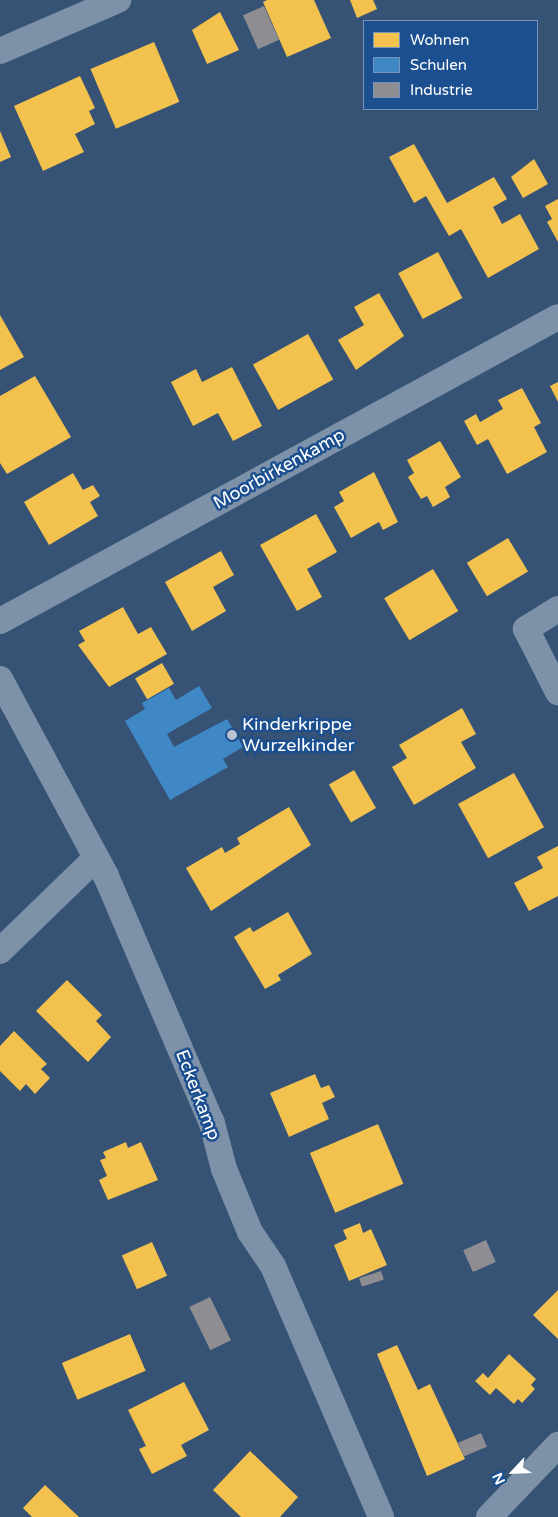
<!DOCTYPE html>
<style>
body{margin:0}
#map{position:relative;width:558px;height:1517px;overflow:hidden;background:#365274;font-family:"Varela Round",sans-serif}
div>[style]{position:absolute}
.homes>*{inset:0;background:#f2c14e;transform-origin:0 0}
.schools>*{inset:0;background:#3f88c5}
.industry>*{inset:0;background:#8d8d92;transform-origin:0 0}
.minor>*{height:26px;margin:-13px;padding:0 13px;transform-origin:13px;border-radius:13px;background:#7d92a8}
.dots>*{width:14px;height:14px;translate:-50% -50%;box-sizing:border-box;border:2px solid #1b4f8f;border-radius:50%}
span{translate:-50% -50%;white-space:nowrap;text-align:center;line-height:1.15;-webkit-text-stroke:5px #1b4f8f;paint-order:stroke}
.street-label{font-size:18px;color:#fff}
.poi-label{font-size:18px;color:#fff}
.left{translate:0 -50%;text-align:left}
.legend{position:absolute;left:363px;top:20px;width:175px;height:90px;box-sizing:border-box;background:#1b4f8f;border:1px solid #7695bc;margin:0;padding:6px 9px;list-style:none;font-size:15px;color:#fff}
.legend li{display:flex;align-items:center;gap:10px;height:25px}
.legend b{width:25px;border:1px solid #7695bc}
.north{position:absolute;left:488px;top:1447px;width:50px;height:50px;-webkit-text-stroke:4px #1b4f8f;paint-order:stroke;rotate:245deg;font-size:14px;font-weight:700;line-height:20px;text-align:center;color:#fff}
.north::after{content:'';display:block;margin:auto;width:18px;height:22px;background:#fff;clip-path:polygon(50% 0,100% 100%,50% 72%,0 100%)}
</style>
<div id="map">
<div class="homes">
<i style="clip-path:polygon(267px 0,314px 0,331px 38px,287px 57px,263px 2px)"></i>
<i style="clip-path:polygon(350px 0,373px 0,377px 9px,357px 18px)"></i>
<i style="clip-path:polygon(220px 12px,239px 50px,207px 64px,192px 30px)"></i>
<i style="left:154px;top:42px;width:65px;height:69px;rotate:67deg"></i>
<i style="clip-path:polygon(80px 76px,95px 108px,89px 111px,95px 124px,75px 134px,84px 152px,43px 171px,14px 106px)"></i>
<i style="clip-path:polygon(0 131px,11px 157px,0 162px)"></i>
<i style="clip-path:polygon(414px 144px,447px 203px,494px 177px,507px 199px,493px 207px,502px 224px,520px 214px,539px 249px,488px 278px,461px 229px,449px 236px,426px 196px,414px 203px,389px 157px)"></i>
<i style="clip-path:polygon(534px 159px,548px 184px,523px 198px,511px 177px)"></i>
<i style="clip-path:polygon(558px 199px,558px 242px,547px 222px,552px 219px,545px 206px)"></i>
<i style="left:438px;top:252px;width:52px;height:45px;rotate:62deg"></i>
<i style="clip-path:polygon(379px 293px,404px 336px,356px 370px,338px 340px,364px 325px,354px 307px)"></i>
<i style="clip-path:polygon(0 315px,24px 357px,0 370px)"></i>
<i style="left:308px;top:334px;width:52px;height:63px;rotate:61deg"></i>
<i style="clip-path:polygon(232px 367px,262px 426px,233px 441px,218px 413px,193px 426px,171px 382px,196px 369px,202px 382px)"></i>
<i style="clip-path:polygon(35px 376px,71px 437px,7px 474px,0 463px,0 396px)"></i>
<i style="clip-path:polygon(558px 382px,558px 402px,550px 386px)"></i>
<i style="clip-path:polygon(522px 388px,541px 423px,534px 427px,547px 452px,507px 474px,488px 439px,477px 445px,464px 421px,476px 414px,480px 422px,503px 409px,498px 400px)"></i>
<i style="clip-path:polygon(440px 441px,461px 477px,445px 487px,450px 497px,433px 507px,427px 496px,421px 499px,408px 477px,414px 473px,407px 460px)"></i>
<i style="clip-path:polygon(374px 472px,398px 522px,383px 530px,379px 522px,351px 538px,334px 507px,344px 501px,339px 492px)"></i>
<i style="clip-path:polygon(73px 473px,83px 490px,93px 485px,100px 496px,90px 502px,98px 516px,49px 545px,24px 502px)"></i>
<i style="clip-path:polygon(316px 514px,337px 552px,307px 569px,322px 597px,297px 611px,260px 545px)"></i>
<i style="left:508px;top:538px;width:39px;height:48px;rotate:59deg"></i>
<i style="clip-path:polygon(221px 551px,234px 575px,213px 587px,226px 611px,192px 631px,165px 582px)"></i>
<i style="left:433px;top:569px;width:49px;height:57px;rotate:59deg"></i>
<i style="clip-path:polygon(123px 607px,138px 634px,151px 627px,167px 654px,109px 687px,78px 645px,85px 641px,79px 631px)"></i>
<i style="left:162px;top:663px;width:24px;height:31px;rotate:60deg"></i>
<i style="clip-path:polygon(462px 708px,476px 734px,461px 742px,476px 768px,414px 805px,392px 767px,407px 758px,399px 745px)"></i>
<i style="left:354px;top:770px;width:44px;height:29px;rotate:60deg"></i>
<i style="left:514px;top:773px;width:62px;height:64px;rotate:61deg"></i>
<i style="clip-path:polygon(289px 807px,311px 845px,211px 911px,186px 868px,222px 847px,225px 853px,240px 844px,237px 838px)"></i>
<i style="clip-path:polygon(558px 846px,558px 896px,529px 911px,514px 883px,543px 868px,537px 857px)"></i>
<i style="clip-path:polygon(288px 912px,312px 954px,278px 975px,281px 980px,265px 989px,234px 937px,250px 927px,253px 932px)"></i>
<i style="clip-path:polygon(67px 980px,102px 1015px,96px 1021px,111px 1037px,88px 1062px,36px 1011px)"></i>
<i style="clip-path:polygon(14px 1031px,47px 1064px,41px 1069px,50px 1078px,35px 1094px,26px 1084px,20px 1091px,0 1071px,0 1046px)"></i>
<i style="clip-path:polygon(315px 1074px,321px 1088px,329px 1085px,335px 1097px,322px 1103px,329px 1119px,289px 1137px,270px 1093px)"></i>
<i style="left:378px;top:1124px;width:65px;height:74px;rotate:67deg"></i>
<i style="clip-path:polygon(126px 1142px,128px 1148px,141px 1142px,158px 1180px,108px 1200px,99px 1180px,107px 1176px,100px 1160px,106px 1158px,103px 1152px)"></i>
<i style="clip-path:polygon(360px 1223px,363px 1233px,371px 1229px,387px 1265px,349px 1281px,334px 1245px,347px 1239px,343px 1230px)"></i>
<i style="left:152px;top:1242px;width:37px;height:33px;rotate:66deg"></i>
<i style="clip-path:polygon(558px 1290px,558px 1339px,533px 1315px)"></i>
<i style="left:130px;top:1334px;width:40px;height:74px;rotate:67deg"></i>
<i style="clip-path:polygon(397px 1345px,418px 1390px,430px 1384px,465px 1459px,427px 1476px,377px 1354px)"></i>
<i style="clip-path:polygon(509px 1354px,536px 1379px,531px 1385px,535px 1389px,522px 1403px,518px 1399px,514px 1404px,496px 1388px,490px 1395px,475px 1381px,483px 1373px,488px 1378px)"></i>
<i style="clip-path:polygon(184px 1382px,209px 1430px,181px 1445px,187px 1456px,152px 1474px,139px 1449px,146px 1446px,128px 1410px)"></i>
<i style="clip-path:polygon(250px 1451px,298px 1497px,280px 1517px,241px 1517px,213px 1490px)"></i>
<i style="clip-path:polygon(45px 1485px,79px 1517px,32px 1517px,23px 1508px)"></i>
</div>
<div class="schools">
<i style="clip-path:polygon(199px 686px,212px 708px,167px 734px,174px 747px,227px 719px,243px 747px,223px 759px,228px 767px,170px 800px,125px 721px,145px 709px,142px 703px,169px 688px,176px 700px)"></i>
</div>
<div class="industry">
<i style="left:264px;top:6px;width:37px;height:23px;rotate:66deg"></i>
<i style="left:486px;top:1240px;width:24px;height:25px;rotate:66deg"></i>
<i style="left:381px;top:1271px;width:9px;height:23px;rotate:72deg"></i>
<i style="left:210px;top:1297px;width:48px;height:23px;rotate:64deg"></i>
<i style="left:481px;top:1433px;width:15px;height:25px;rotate:67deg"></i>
</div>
<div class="minor">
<i style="left:0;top:51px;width:129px;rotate:-23.4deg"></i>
<i style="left:558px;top:609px;width:38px;rotate:148deg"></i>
<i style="left:526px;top:629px;width:71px;rotate:63.1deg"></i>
<i style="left:0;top:621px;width:635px;rotate:-28.58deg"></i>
<i style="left:0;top:679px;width:224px;rotate:61.7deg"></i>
<i style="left:106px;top:876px;width:269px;rotate:66.8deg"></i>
<i style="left:212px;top:1123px;width:48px;rotate:75.4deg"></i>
<i style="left:224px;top:1169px;width:68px;rotate:67.6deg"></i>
<i style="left:250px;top:1232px;width:41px;rotate:55.9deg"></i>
<i style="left:273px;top:1266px;width:273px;rotate:66.7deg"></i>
<i style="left:0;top:951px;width:134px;rotate:-44.1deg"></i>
<i style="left:489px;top:1517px;width:100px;rotate:-46.2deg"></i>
</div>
<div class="dots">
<i style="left:232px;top:735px;background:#b9c2ce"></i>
</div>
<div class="street-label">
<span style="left:279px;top:469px;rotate:-29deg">Moorbirkenkamp</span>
<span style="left:198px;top:1095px;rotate:69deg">Eckerkamp</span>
</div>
<div class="poi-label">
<span class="left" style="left:242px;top:735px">Kinderkrippe<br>Wurzelkinder</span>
</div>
<ul class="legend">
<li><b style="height:14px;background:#f2c14e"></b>Wohnen</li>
<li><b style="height:14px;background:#3f88c5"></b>Schulen</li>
<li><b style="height:14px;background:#8d8d92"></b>Industrie</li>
</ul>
<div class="north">N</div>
</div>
